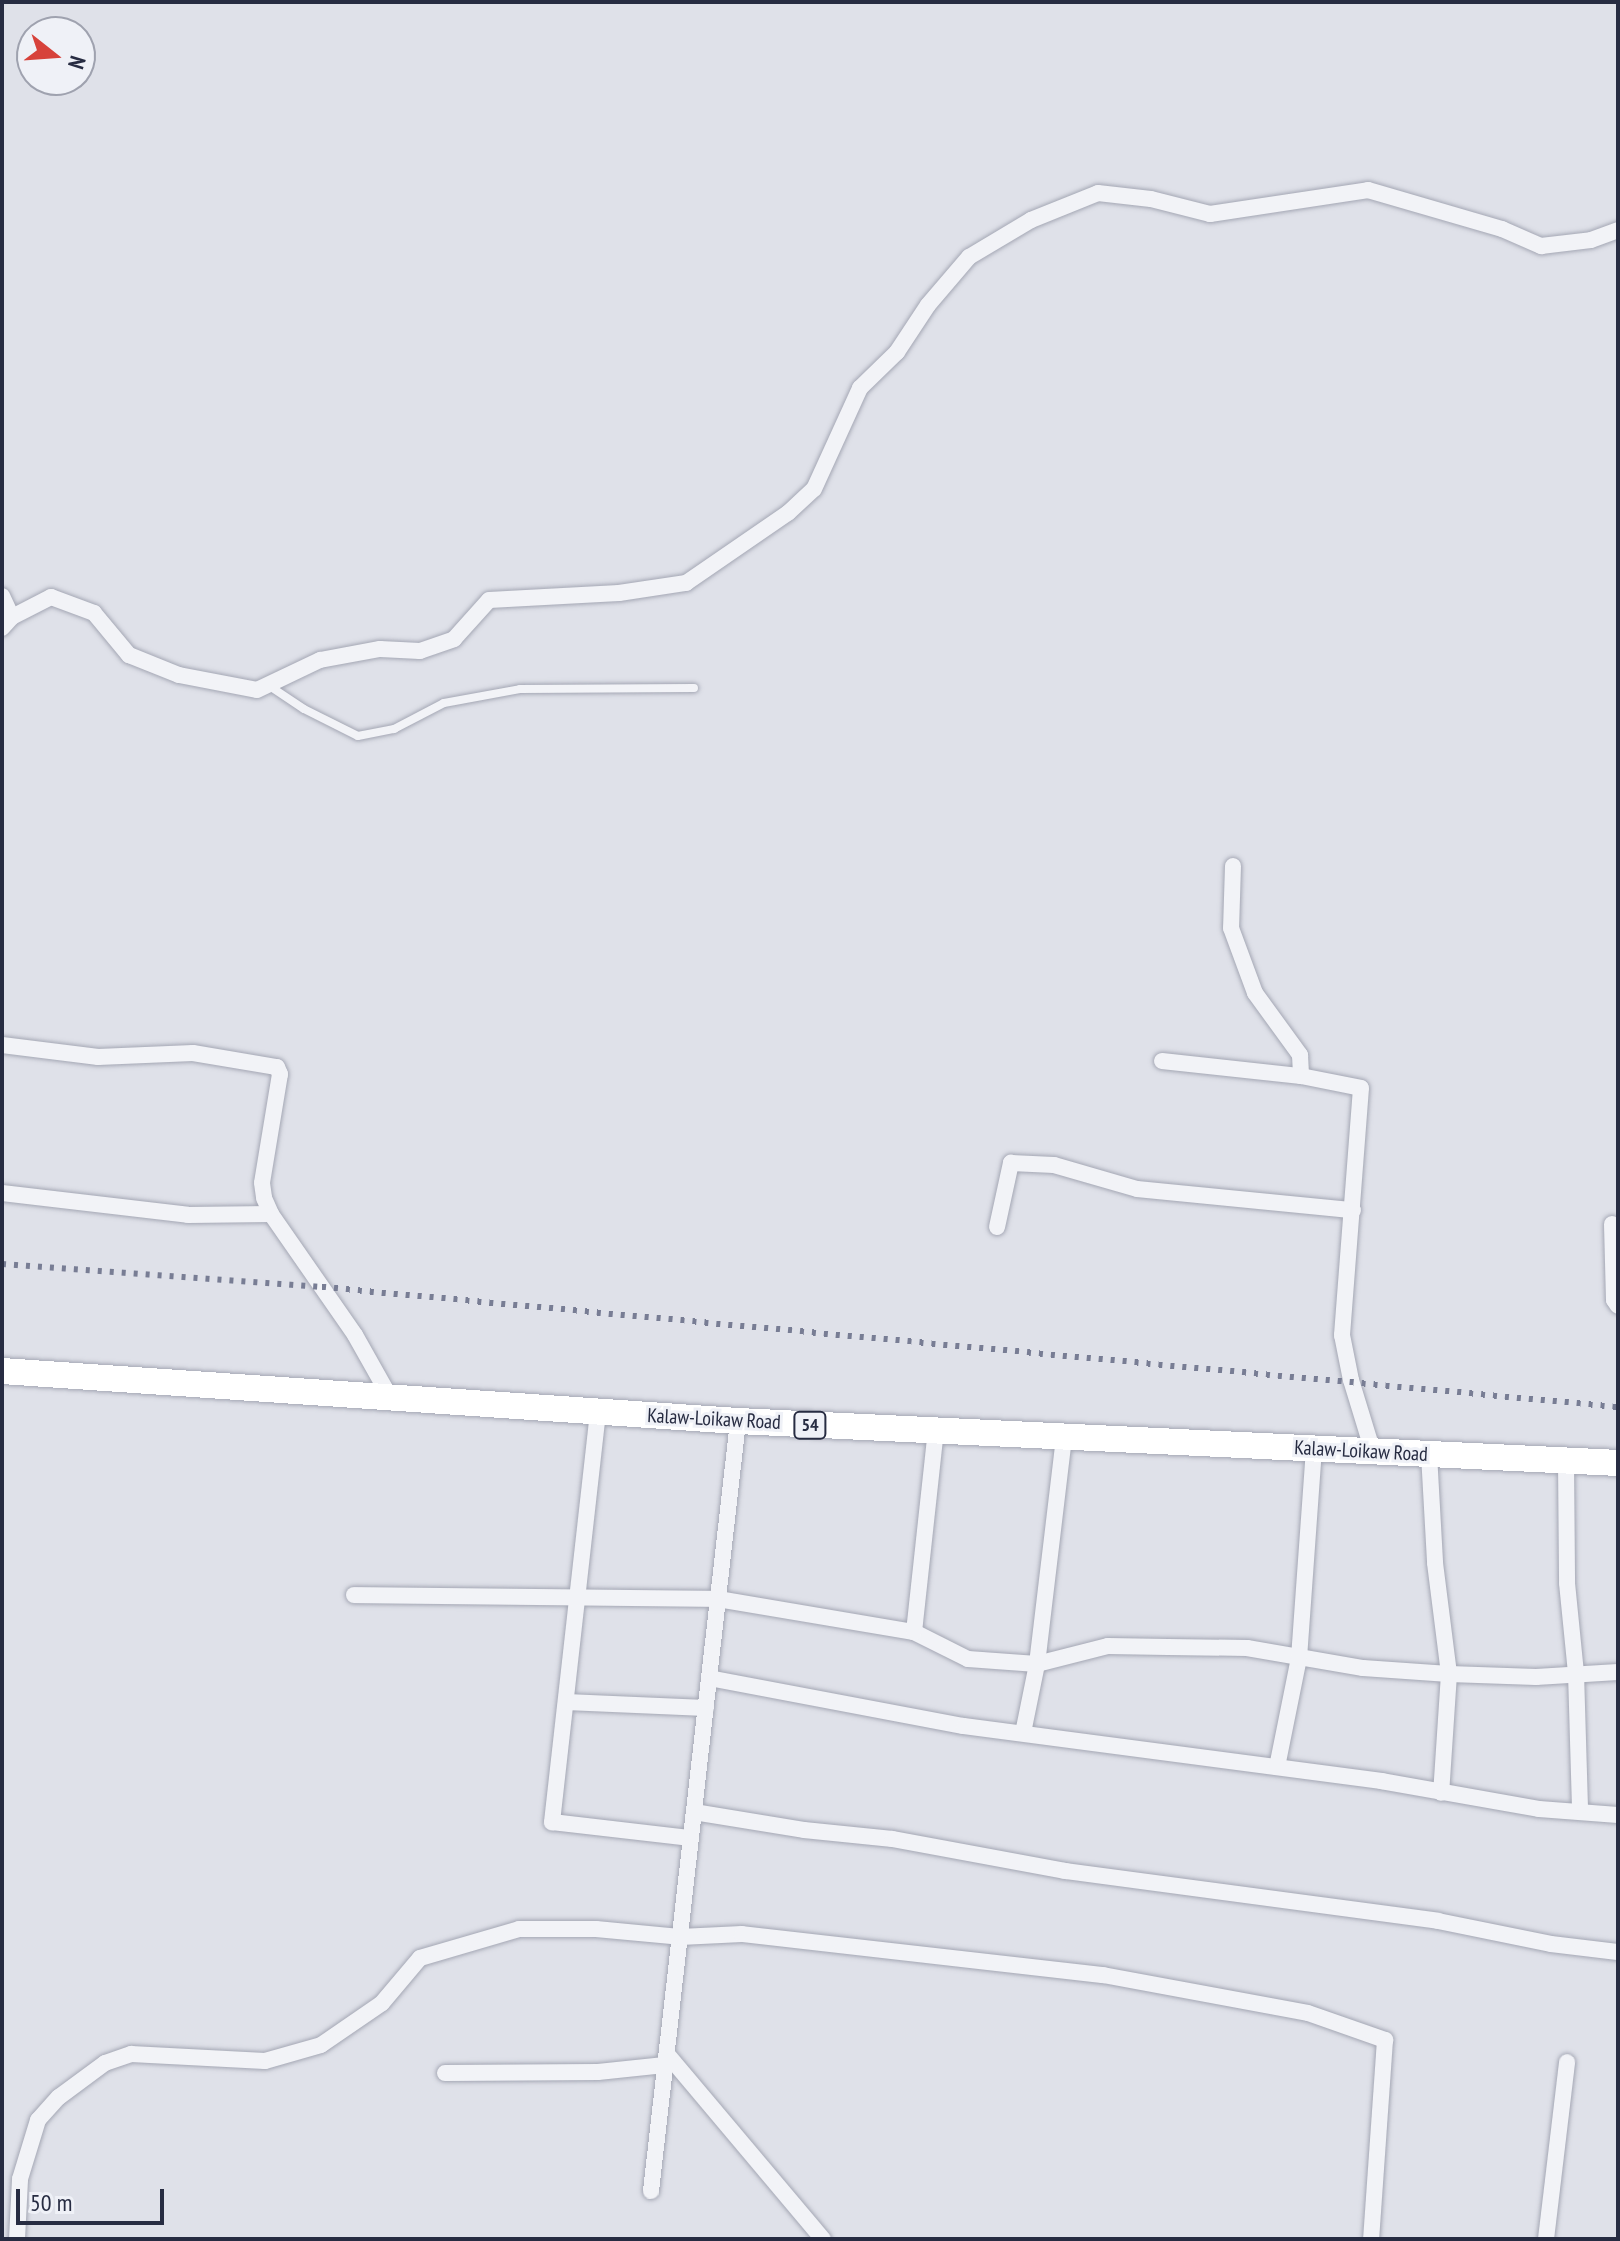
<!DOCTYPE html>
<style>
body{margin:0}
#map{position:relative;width:1620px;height:2241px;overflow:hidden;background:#dfe1e9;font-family:"PT Sans Narrow",sans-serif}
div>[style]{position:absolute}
.roads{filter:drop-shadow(0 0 2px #a4a7b4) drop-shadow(0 0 2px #a4a7b4)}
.lane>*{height:8px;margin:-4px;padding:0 4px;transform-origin:4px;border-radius:4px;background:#f2f3f7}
.street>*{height:16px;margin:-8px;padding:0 8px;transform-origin:8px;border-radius:8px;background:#f2f3f7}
.primary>*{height:26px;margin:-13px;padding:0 13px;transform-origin:13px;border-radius:13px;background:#fff}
.rail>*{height:6px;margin-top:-3px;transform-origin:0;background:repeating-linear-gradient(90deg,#787d94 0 4px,transparent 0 12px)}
span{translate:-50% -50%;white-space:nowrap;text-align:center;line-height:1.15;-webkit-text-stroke:6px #eff1f7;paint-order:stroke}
.shield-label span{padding:2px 6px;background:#eff1f7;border:2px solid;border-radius:6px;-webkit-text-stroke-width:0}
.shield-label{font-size:18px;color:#272c42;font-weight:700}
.street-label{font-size:20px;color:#272c42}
.frame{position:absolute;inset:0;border:4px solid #272c42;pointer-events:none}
.north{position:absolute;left:16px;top:16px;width:80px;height:80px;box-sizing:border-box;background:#eff1f7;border:2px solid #9fa2af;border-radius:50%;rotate:107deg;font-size:22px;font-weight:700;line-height:32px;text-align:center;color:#272c42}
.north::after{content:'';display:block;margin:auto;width:28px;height:36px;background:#d7423b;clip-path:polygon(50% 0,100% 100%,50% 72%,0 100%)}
.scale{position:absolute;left:16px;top:2189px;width:148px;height:36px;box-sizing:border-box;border:4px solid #272c42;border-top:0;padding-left:10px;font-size:24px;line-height:28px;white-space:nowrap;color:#272c42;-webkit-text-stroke:6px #eff1f7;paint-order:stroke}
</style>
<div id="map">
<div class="roads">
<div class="lane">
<i style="left:268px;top:685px;width:43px;rotate:33.7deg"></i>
<i style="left:304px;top:709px;width:60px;rotate:26.6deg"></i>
<i style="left:358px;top:736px;width:37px;rotate:-11deg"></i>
<i style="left:394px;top:729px;width:56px;rotate:-27.5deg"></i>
<i style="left:444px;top:703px;width:77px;rotate:-10.4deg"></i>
<i style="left:520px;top:689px;width:174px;rotate:-0.3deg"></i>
</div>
<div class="street">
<i style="left:2px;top:596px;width:23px;rotate:65deg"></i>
<i style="left:2px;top:628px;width:15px;rotate:-48deg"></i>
<i style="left:12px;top:617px;width:44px;rotate:-27.1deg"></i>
<i style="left:51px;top:597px;width:46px;rotate:20.4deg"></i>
<i style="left:94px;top:613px;width:55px;rotate:50.2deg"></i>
<i style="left:129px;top:655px;width:54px;rotate:21.8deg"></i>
<i style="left:179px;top:675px;width:79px;rotate:10.9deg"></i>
<i style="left:257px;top:690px;width:70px;rotate:-25.5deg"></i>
<i style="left:320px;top:660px;width:61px;rotate:-10.4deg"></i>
<i style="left:380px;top:649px;width:40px;rotate:2.9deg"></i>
<i style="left:420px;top:651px;width:36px;rotate:-19deg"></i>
<i style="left:454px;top:639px;width:52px;rotate:-48.1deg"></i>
<i style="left:489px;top:600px;width:130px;rotate:-3.1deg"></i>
<i style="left:619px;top:593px;width:68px;rotate:-8.5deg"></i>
<i style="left:686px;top:583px;width:124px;rotate:-34.5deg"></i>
<i style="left:788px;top:513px;width:35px;rotate:-43deg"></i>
<i style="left:814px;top:489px;width:111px;rotate:-65.5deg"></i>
<i style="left:860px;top:388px;width:52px;rotate:-44.2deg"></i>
<i style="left:897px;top:352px;width:56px;rotate:-56.6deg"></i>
<i style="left:928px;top:305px;width:63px;rotate:-49.5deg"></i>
<i style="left:969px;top:257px;width:72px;rotate:-30.8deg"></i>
<i style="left:1031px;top:220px;width:72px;rotate:-21.9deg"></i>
<i style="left:1098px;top:193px;width:53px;rotate:6.5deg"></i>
<i style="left:1151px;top:199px;width:61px;rotate:14.3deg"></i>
<i style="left:1210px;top:214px;width:160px;rotate:-8.6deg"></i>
<i style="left:1368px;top:190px;width:140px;rotate:16.2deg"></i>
<i style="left:1502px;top:229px;width:43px;rotate:23.6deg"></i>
<i style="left:1541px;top:246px;width:50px;rotate:-6.8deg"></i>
<i style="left:1591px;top:240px;width:29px;rotate:-20deg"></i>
<i style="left:1233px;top:866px;width:62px;rotate:91.8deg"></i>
<i style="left:1231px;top:928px;width:69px;rotate:69.7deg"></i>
<i style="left:1255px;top:993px;width:77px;rotate:54deg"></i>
<i style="left:1300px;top:1055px;width:21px;rotate:87deg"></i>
<i style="left:2px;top:1045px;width:97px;rotate:7.1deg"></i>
<i style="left:98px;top:1057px;width:95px;rotate:-2.4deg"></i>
<i style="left:193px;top:1053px;width:85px;rotate:9.5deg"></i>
<i style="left:277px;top:1067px;width:8px;rotate:67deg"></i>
<i style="left:280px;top:1074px;width:110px;rotate:99.4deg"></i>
<i style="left:262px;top:1183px;width:15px;rotate:82deg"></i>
<i style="left:264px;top:1198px;width:17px;rotate:66deg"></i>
<i style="left:271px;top:1214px;width:147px;rotate:55.2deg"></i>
<i style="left:355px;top:1335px;width:73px;rotate:60.6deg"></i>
<i style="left:1162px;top:1061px;width:140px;rotate:6.2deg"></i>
<i style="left:1301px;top:1076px;width:61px;rotate:11.3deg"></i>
<i style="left:1361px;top:1088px;width:248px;rotate:94.4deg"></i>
<i style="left:1342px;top:1335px;width:46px;rotate:78.7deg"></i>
<i style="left:1351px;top:1380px;width:75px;rotate:73deg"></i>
<i style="left:2px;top:1193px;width:187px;rotate:6.7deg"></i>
<i style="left:188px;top:1215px;width:83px;rotate:-0.7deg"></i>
<i style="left:1612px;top:1224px;width:76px;rotate:88.5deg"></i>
<i style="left:1614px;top:1300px;width:7px;rotate:56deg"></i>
<i style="left:997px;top:1227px;width:66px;rotate:-77.7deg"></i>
<i style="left:1011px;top:1163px;width:43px;rotate:2.7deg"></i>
<i style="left:1054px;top:1165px;width:86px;rotate:16.1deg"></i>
<i style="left:1137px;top:1189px;width:217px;rotate:5.6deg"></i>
<i style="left:598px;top:1412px;width:413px;rotate:96.4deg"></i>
<i style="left:552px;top:1822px;width:140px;rotate:6.6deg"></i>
<i style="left:1429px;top:1454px;width:109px;rotate:86.8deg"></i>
<i style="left:1435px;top:1563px;width:112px;rotate:82.8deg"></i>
<i style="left:1449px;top:1674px;width:119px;rotate:93.8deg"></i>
<i style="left:1566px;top:1461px;width:122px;rotate:89.5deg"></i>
<i style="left:1567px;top:1583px;width:90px;rotate:84.3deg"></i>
<i style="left:1576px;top:1673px;width:138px;rotate:88.3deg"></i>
<i style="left:354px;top:1595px;width:364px;rotate:0.6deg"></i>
<i style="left:718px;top:1599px;width:199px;rotate:9.6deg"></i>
<i style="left:914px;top:1632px;width:60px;rotate:26.6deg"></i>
<i style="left:968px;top:1659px;width:69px;rotate:4.1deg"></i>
<i style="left:1037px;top:1664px;width:73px;rotate:-14.2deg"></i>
<i style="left:1108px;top:1646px;width:60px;rotate:1deg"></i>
<i style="left:1168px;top:1647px;width:79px;rotate:0.7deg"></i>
<i style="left:1247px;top:1648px;width:118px;rotate:9.8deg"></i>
<i style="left:1363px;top:1668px;width:86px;rotate:4deg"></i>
<i style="left:1449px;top:1674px;width:87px;rotate:2deg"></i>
<i style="left:1536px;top:1677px;width:82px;rotate:-3.5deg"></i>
<i style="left:914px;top:1632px;width:202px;rotate:-83.8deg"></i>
<i style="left:709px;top:1678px;width:259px;rotate:10.7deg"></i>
<i style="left:964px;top:1726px;width:421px;rotate:7.5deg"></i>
<i style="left:1381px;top:1781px;width:160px;rotate:10deg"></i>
<i style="left:1539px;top:1809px;width:79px;rotate:4.3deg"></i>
<i style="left:566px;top:1702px;width:140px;rotate:2.5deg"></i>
<i style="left:1023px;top:1733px;width:70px;rotate:-78.5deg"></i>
<i style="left:1037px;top:1664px;width:229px;rotate:-83.2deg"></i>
<i style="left:1277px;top:1767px;width:111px;rotate:-78.6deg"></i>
<i style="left:1299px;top:1658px;width:210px;rotate:-85.9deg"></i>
<i style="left:694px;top:1812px;width:111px;rotate:9.3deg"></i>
<i style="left:804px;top:1830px;width:89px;rotate:5.8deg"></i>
<i style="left:893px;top:1839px;width:175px;rotate:10.5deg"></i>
<i style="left:1065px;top:1871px;width:376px;rotate:7.6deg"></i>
<i style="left:1438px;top:1921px;width:115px;rotate:11.5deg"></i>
<i style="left:1551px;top:1944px;width:67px;rotate:6.8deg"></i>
<i style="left:667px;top:2054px;width:242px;rotate:49.9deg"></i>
<i style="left:445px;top:2073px;width:153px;rotate:-0.4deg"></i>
<i style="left:598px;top:2072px;width:67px;rotate:-6deg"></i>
<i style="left:651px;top:2191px;width:775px;rotate:-83.55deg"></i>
<i style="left:17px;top:2239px;width:60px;rotate:-87.1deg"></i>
<i style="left:20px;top:2179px;width:62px;rotate:-73deg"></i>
<i style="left:38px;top:2120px;width:31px;rotate:-48deg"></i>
<i style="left:59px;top:2097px;width:57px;rotate:-36.5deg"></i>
<i style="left:105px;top:2063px;width:28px;rotate:-19deg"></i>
<i style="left:131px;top:2054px;width:134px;rotate:3deg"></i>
<i style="left:265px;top:2061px;width:58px;rotate:-15.9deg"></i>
<i style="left:321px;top:2045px;width:74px;rotate:-34.5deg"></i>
<i style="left:382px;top:2003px;width:59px;rotate:-49.8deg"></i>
<i style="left:420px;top:1958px;width:103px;rotate:-16.3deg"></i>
<i style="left:519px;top:1929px;width:77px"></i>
<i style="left:596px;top:1929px;width:84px;rotate:5.4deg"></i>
<i style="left:680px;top:1937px;width:62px;rotate:-2.8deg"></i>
<i style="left:742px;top:1934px;width:363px;rotate:6.5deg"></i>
<i style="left:1103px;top:1975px;width:208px;rotate:10.5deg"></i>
<i style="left:1308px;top:2013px;width:82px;rotate:19.3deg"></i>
<i style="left:1385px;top:2040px;width:199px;rotate:94deg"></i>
<i style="left:1546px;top:2239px;width:178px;rotate:-83.2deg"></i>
</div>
<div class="primary">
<i style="left:2px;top:1371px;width:738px;rotate:3.89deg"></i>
<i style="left:738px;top:1421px;width:881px;rotate:2.73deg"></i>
</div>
</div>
<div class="rail">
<i style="left:2px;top:1264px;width:321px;rotate:4.1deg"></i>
<i style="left:322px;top:1287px;width:1302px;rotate:5.29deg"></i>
</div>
<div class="shield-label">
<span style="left:810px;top:1425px">54</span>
</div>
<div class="street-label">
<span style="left:714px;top:1419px;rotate:3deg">Kalaw-Loikaw Road</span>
<span style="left:1361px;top:1451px;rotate:3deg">Kalaw-Loikaw Road</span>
</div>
<div class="frame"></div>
<div class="north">N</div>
<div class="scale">50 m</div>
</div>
